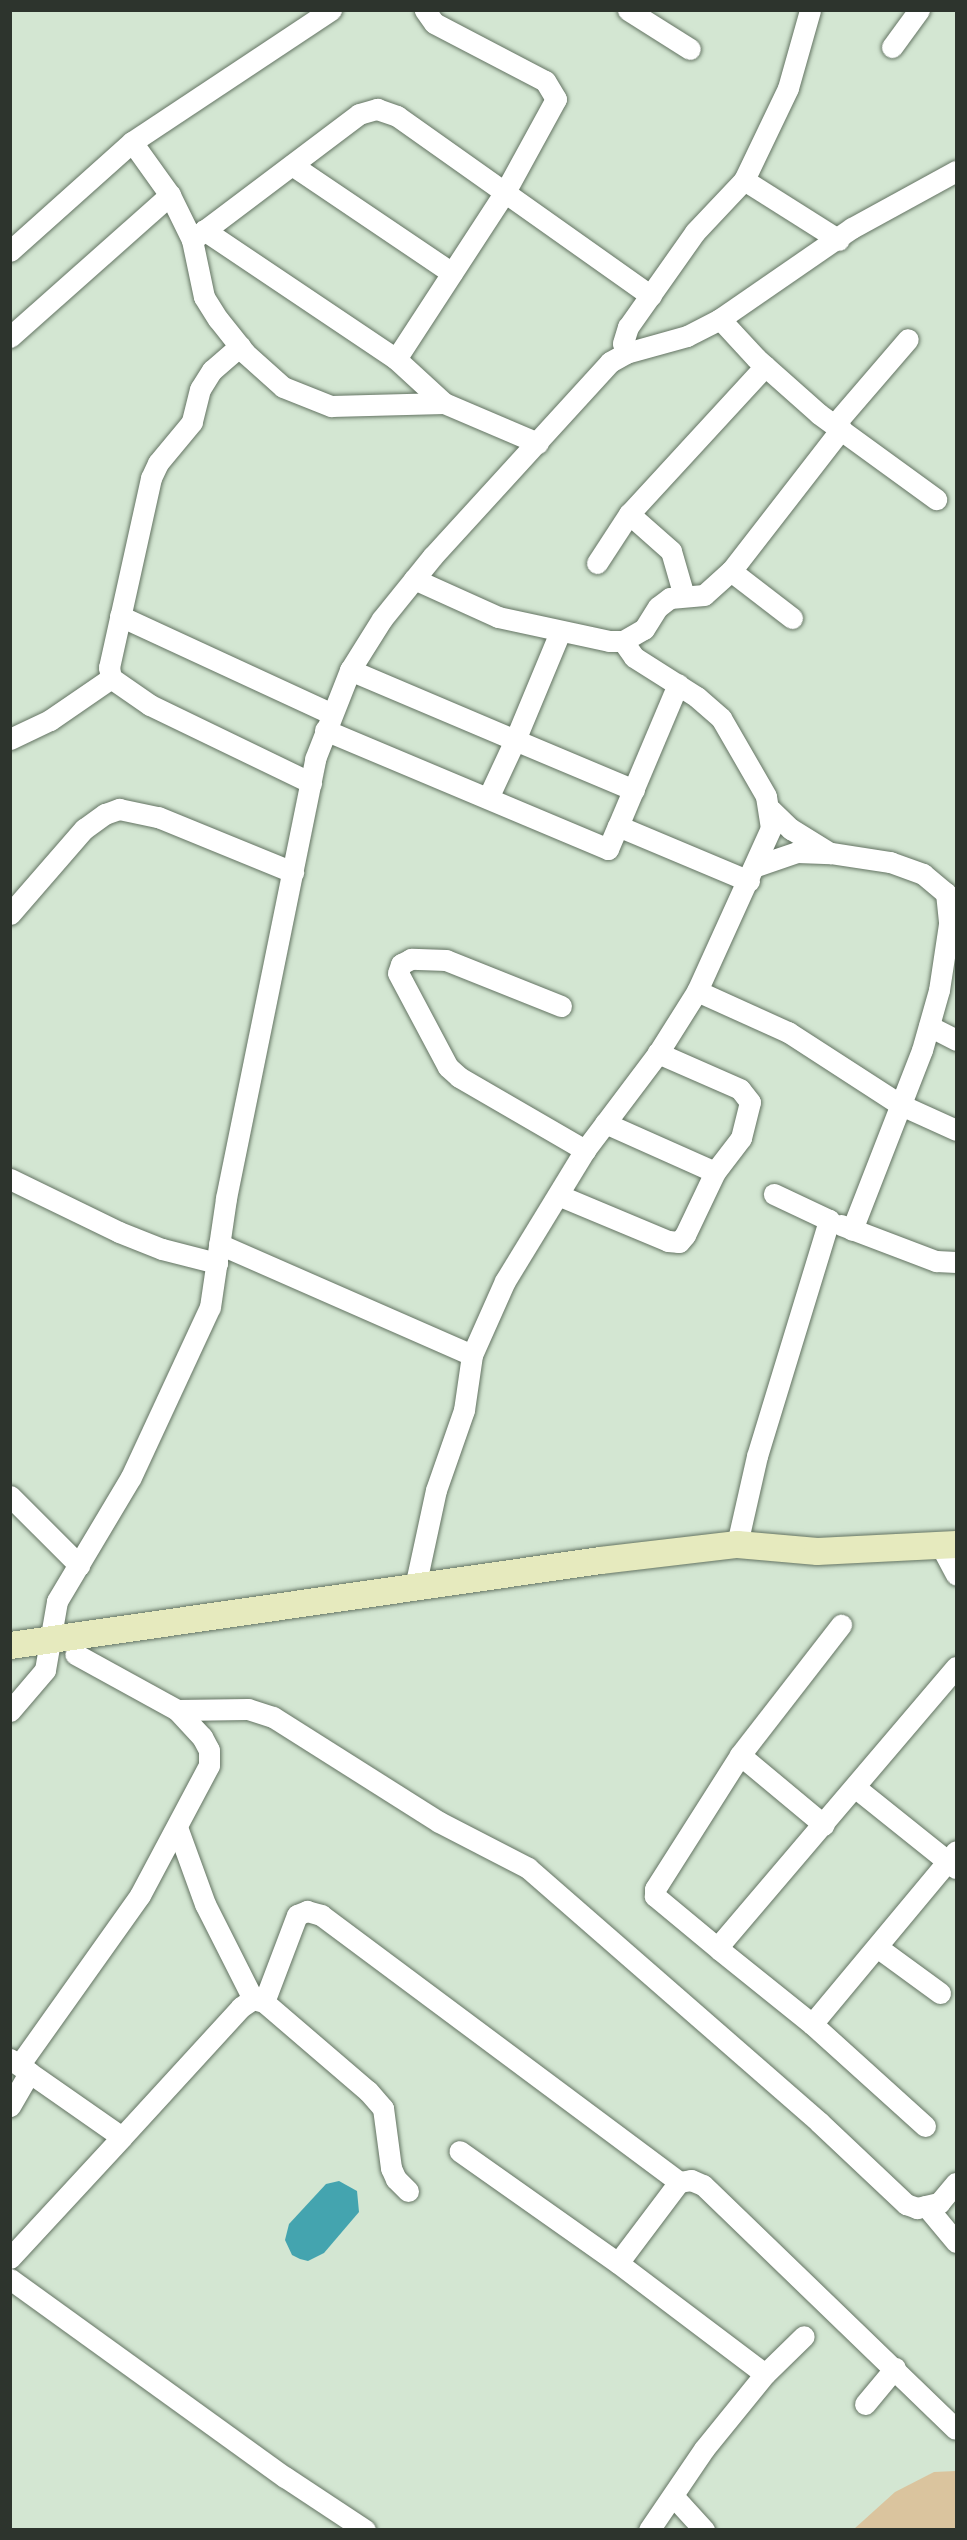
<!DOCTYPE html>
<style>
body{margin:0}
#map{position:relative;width:967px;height:2540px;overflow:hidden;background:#d3e6d2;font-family:"PT Serif",serif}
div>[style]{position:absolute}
.green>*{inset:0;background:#dac49e}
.water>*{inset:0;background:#44a4af}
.roads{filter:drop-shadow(0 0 2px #647463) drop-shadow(0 0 2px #647463)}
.minor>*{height:21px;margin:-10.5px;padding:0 10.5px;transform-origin:10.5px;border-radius:10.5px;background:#fff}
.major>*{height:27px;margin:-13.5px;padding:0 13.5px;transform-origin:13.5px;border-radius:13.5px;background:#e6eabe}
span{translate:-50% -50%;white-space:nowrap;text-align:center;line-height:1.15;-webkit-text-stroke:5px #d3e6d2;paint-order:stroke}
.frame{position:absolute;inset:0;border:12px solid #2d342d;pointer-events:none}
</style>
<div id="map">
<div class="green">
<i style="clip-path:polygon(956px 2471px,956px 2529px,854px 2529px,895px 2492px,934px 2472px)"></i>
</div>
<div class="water">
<i style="clip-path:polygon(339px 2181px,357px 2191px,359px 2212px,324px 2253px,308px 2261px,300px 2259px,292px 2255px,285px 2240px,289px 2224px,326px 2184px)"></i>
</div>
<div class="roads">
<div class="minor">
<i style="left:628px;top:10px;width:73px;rotate:32.2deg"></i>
<i style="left:892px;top:47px;width:46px;rotate:-53.9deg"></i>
<i style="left:132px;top:142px;width:65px;rotate:54.4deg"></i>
<i style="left:170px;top:195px;width:50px;rotate:63.9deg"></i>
<i style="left:192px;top:240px;width:58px;rotate:78.1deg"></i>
<i style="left:204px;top:297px;width:26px;rotate:58deg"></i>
<i style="left:218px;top:319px;width:43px;rotate:51.5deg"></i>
<i style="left:245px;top:353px;width:51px;rotate:41.8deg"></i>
<i style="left:283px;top:387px;width:52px;rotate:21.6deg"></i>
<i style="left:331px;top:406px;width:113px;rotate:-1.5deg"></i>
<i style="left:444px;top:403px;width:102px;rotate:23.1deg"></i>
<i style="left:292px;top:165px;width:193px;rotate:34deg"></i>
<i style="left:744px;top:180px;width:112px;rotate:32.3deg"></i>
<i style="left:204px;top:230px;width:231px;rotate:33.9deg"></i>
<i style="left:396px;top:359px;width:65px;rotate:42.5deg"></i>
<i style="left:192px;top:240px;width:209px;rotate:-37deg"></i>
<i style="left:359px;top:114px;width:19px;rotate:-16deg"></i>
<i style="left:377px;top:109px;width:21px;rotate:19deg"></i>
<i style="left:397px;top:116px;width:311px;rotate:35.3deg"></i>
<i style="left:10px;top:251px;width:164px;rotate:-41.8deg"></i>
<i style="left:132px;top:142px;width:239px;rotate:-33.6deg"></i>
<i style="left:720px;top:319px;width:53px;rotate:47.3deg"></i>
<i style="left:756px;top:358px;width:84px;rotate:41.6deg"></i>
<i style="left:819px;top:414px;width:145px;rotate:36deg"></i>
<i style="left:10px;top:337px;width:214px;rotate:-41.6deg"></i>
<i style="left:240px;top:346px;width:37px;rotate:139deg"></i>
<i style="left:212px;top:370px;width:22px;rotate:122deg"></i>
<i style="left:200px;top:389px;width:34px;rotate:104deg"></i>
<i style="left:192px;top:422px;width:53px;rotate:129.7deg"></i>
<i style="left:158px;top:463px;width:17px;rotate:115deg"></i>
<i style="left:151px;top:478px;width:194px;rotate:102.5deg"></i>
<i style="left:109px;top:667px;width:11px;rotate:80deg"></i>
<i style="left:111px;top:678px;width:47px;rotate:34.7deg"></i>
<i style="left:150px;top:705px;width:179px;rotate:25.8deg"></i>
<i style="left:626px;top:353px;width:10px;rotate:-107deg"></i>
<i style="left:623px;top:343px;width:17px;rotate:-73deg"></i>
<i style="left:628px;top:327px;width:116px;rotate:-54.8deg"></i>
<i style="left:695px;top:232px;width:71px;rotate:-46.7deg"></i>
<i style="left:744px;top:180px;width:102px;rotate:-64.4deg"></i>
<i style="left:788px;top:88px;width:81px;rotate:-74.2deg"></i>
<i style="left:396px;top:359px;width:199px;rotate:-56.9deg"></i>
<i style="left:505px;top:192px;width:106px;rotate:-61.3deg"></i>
<i style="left:556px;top:99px;width:21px;rotate:-121deg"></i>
<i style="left:545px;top:81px;width:125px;rotate:-152.4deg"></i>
<i style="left:434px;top:23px;width:16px;rotate:-125deg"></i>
<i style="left:834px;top:425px;width:113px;rotate:-49.3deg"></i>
<i style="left:597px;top:563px;width:59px;rotate:-56.9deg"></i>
<i style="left:731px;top:571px;width:77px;rotate:37.6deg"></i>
<i style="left:414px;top:579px;width:92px;rotate:24.3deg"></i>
<i style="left:498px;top:617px;width:114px;rotate:12.2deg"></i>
<i style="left:609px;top:641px;width:14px"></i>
<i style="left:623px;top:641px;width:24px;rotate:-30deg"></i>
<i style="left:644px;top:629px;width:26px;rotate:-58deg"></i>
<i style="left:658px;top:607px;width:15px;rotate:-37deg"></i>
<i style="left:670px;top:598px;width:34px;rotate:-5deg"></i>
<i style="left:704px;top:595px;width:36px;rotate:-42deg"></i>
<i style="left:731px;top:571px;width:180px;rotate:-52.2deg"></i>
<i style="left:684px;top:596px;width:47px;rotate:-106.1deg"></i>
<i style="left:671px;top:551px;width:56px;rotate:-138.6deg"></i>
<i style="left:629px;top:514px;width:201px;rotate:-47.4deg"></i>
<i style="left:120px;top:616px;width:231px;rotate:24.8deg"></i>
<i style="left:560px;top:632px;width:117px;rotate:112.6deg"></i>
<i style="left:515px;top:740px;width:129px;rotate:22.8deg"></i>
<i style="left:350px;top:670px;width:179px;rotate:23deg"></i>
<i style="left:515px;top:740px;width:64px;rotate:115deg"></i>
<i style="left:325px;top:730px;width:307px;rotate:22.8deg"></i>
<i style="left:608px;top:849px;width:25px;rotate:-67deg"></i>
<i style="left:618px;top:826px;width:142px;rotate:22.8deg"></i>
<i style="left:10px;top:739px;width:44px;rotate:-25.4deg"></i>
<i style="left:50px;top:720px;width:74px;rotate:-34.5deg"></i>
<i style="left:771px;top:810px;width:28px;rotate:44deg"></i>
<i style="left:791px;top:829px;width:46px;rotate:31.6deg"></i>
<i style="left:618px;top:826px;width:154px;rotate:-67.1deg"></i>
<i style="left:756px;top:866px;width:43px;rotate:-18.9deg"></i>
<i style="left:797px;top:852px;width:34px;rotate:2deg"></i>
<i style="left:831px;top:853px;width:60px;rotate:8.7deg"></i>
<i style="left:890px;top:862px;width:35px;rotate:20deg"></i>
<i style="left:923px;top:874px;width:30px;rotate:40deg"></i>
<i style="left:946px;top:893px;width:31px;rotate:84deg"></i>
<i style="left:949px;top:924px;width:67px;rotate:98.6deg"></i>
<i style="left:939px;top:990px;width:62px;rotate:105.8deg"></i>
<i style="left:922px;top:1050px;width:193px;rotate:111.3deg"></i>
<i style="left:10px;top:914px;width:113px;rotate:-49deg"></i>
<i style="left:84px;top:829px;width:26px;rotate:-36deg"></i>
<i style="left:105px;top:814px;width:15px;rotate:-20deg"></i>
<i style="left:119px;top:809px;width:40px;rotate:12deg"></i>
<i style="left:158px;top:817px;width:146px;rotate:22.2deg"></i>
<i style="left:697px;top:991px;width:100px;rotate:24.3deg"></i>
<i style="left:788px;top:1032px;width:135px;rotate:32.9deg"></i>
<i style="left:901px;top:1105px;width:60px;rotate:24.4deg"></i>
<i style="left:561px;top:1006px;width:124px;rotate:-158.2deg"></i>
<i style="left:446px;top:960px;width:35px;rotate:-178deg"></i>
<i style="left:411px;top:959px;width:11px;rotate:153deg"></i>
<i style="left:401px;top:964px;width:9px;rotate:108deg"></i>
<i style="left:398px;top:973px;width:106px;rotate:62deg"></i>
<i style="left:448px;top:1067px;width:15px;rotate:42deg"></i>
<i style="left:459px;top:1077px;width:146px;rotate:30.1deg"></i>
<i style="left:929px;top:1026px;width:30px;rotate:27deg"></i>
<i style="left:605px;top:1123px;width:120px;rotate:24deg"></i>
<i style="left:10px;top:1179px;width:121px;rotate:25.9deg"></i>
<i style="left:119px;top:1232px;width:46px;rotate:21.6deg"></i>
<i style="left:162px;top:1249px;width:57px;rotate:14.3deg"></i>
<i style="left:558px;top:1195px;width:119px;rotate:22.7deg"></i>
<i style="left:668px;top:1241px;width:11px;rotate:5deg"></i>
<i style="left:679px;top:1242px;width:9px;rotate:-49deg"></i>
<i style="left:685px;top:1235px;width:70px;rotate:-64.5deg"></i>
<i style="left:715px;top:1172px;width:43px;rotate:-52.6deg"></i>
<i style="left:741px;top:1138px;width:37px;rotate:-76deg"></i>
<i style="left:750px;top:1102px;width:16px;rotate:-128deg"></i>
<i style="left:740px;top:1089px;width:90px;rotate:-156.3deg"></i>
<i style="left:841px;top:1225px;width:102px;rotate:20.8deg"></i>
<i style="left:936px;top:1261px;width:20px;rotate:3deg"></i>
<i style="left:219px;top:1244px;width:276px;rotate:23.7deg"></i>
<i style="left:472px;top:1355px;width:81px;rotate:-66deg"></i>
<i style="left:505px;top:1281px;width:153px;rotate:-58.6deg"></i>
<i style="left:585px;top:1150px;width:121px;rotate:-53deg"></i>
<i style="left:658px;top:1053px;width:73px;rotate:-57.8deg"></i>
<i style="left:697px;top:991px;width:179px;rotate:-65.6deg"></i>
<i style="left:771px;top:828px;width:32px;rotate:-99deg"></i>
<i style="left:766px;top:796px;width:90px;rotate:-120deg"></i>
<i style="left:721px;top:718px;width:32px;rotate:-139deg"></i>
<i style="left:697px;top:697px;width:75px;rotate:-147.6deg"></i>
<i style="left:634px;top:657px;width:19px;rotate:-125deg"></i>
<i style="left:10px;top:1496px;width:98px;rotate:45deg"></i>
<i style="left:737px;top:1544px;width:90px;rotate:-77.2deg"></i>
<i style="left:757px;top:1456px;width:247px;rotate:-73deg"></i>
<i style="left:829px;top:1220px;width:61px;rotate:-154.7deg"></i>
<i style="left:942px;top:1548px;width:30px;rotate:62deg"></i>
<i style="left:415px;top:1587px;width:99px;rotate:-77.8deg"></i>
<i style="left:436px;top:1490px;width:85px;rotate:-70.7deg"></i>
<i style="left:464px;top:1410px;width:56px;rotate:-81.7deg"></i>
<i style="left:177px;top:1710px;width:71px;rotate:-0.8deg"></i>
<i style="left:248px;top:1709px;width:26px;rotate:18deg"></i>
<i style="left:273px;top:1717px;width:196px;rotate:32.3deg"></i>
<i style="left:439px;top:1822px;width:100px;rotate:27.3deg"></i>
<i style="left:528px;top:1868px;width:386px;rotate:41.1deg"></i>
<i style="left:819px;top:2122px;width:120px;rotate:43.3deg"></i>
<i style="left:906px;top:2204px;width:12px;rotate:20deg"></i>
<i style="left:917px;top:2208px;width:23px;rotate:-13deg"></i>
<i style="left:939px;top:2203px;width:26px;rotate:-50deg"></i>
<i style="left:10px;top:1711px;width:54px;rotate:-49.5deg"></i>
<i style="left:45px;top:1670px;width:70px;rotate:-80.1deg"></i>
<i style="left:57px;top:1601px;width:144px;rotate:-59.2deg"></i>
<i style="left:131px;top:1477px;width:187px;rotate:-65.1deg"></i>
<i style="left:210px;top:1307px;width:110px;rotate:-81.6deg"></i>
<i style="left:226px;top:1198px;width:448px;rotate:-78.5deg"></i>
<i style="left:315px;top:759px;width:96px;rotate:-68.5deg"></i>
<i style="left:350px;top:670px;width:60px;rotate:-57.9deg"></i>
<i style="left:382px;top:619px;width:80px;rotate:-51.1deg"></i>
<i style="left:432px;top:557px;width:264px;rotate:-47.6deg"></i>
<i style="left:610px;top:362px;width:18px;rotate:-29deg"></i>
<i style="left:626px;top:353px;width:63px;rotate:-15.6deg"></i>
<i style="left:687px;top:336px;width:37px;rotate:-27deg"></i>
<i style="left:720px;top:319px;width:160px;rotate:-34.6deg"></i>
<i style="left:852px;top:228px;width:119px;rotate:-28.7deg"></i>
<i style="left:740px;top:1755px;width:109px;rotate:39.8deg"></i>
<i style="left:856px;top:1788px;width:128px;rotate:38.7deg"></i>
<i style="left:177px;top:1827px;width:82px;rotate:70deg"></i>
<i style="left:205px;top:1904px;width:106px;rotate:63.2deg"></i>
<i style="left:877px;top:1947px;width:78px;rotate:36.1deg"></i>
<i style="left:720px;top:1950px;width:85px;rotate:-140.3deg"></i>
<i style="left:655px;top:1896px;width:7px;rotate:-90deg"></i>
<i style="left:655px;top:1889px;width:159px;rotate:-57.6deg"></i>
<i style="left:740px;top:1755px;width:165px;rotate:-52.2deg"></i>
<i style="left:264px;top:2002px;width:93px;rotate:-69.2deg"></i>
<i style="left:297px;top:1915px;width:11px;rotate:-22deg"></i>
<i style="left:307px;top:1911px;width:15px;rotate:16deg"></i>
<i style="left:321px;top:1915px;width:447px;rotate:36.7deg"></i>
<i style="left:679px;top:2182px;width:101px;rotate:127deg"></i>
<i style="left:618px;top:2263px;width:194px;rotate:-144.8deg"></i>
<i style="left:812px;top:2024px;width:225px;rotate:-50.2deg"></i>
<i style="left:10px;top:2059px;width:136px;rotate:34.9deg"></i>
<i style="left:122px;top:2137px;width:165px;rotate:132.8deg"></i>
<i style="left:20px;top:2064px;width:207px;rotate:-54.6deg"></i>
<i style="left:140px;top:1895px;width:147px;rotate:-62deg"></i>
<i style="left:209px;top:1765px;width:15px;rotate:-90deg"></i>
<i style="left:209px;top:1750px;width:15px;rotate:-118deg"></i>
<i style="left:202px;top:1737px;width:37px;rotate:-133deg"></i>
<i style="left:177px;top:1710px;width:116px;rotate:-151.2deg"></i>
<i style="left:10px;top:2106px;width:39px;rotate:-60deg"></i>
<i style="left:925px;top:2126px;width:152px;rotate:-137.9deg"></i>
<i style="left:812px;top:2024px;width:118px;rotate:-141.2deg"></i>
<i style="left:720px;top:1950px;width:8px;rotate:-76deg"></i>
<i style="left:722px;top:1942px;width:361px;rotate:-49.6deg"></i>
<i style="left:122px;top:2137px;width:176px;rotate:-47.5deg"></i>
<i style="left:241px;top:2007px;width:14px;rotate:-34deg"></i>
<i style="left:253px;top:1999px;width:11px;rotate:15deg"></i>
<i style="left:264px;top:2002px;width:137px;rotate:40.6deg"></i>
<i style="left:368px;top:2091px;width:23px;rotate:49deg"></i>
<i style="left:383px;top:2108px;width:61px;rotate:82.4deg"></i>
<i style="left:391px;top:2168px;width:12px;rotate:66deg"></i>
<i style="left:396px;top:2179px;width:17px;rotate:45deg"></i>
<i style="left:679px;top:2182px;width:12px;rotate:-9deg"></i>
<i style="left:691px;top:2180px;width:13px;rotate:23deg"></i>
<i style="left:703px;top:2185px;width:351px;rotate:44deg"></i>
<i style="left:926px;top:2206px;width:47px;rotate:50.2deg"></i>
<i style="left:618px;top:2263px;width:184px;rotate:37.1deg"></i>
<i style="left:10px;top:2279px;width:339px;rotate:35.8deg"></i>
<i style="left:285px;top:2477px;width:96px;rotate:33.5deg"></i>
<i style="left:865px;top:2404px;width:47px;rotate:-50.2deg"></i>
<i style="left:674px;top:2497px;width:45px;rotate:47.7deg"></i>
<i style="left:649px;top:2530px;width:98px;rotate:-55.8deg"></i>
<i style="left:704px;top:2449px;width:97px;rotate:-50.9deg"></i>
<i style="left:765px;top:2374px;width:54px;rotate:-44.3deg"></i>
</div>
<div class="major">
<i style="left:10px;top:1645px;width:596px;rotate:-8.2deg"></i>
<i style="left:600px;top:1560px;width:138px;rotate:-6.7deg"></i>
<i style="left:737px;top:1544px;width:80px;rotate:5deg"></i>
<i style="left:817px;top:1551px;width:139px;rotate:-2.9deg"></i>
</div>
</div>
<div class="frame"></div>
</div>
